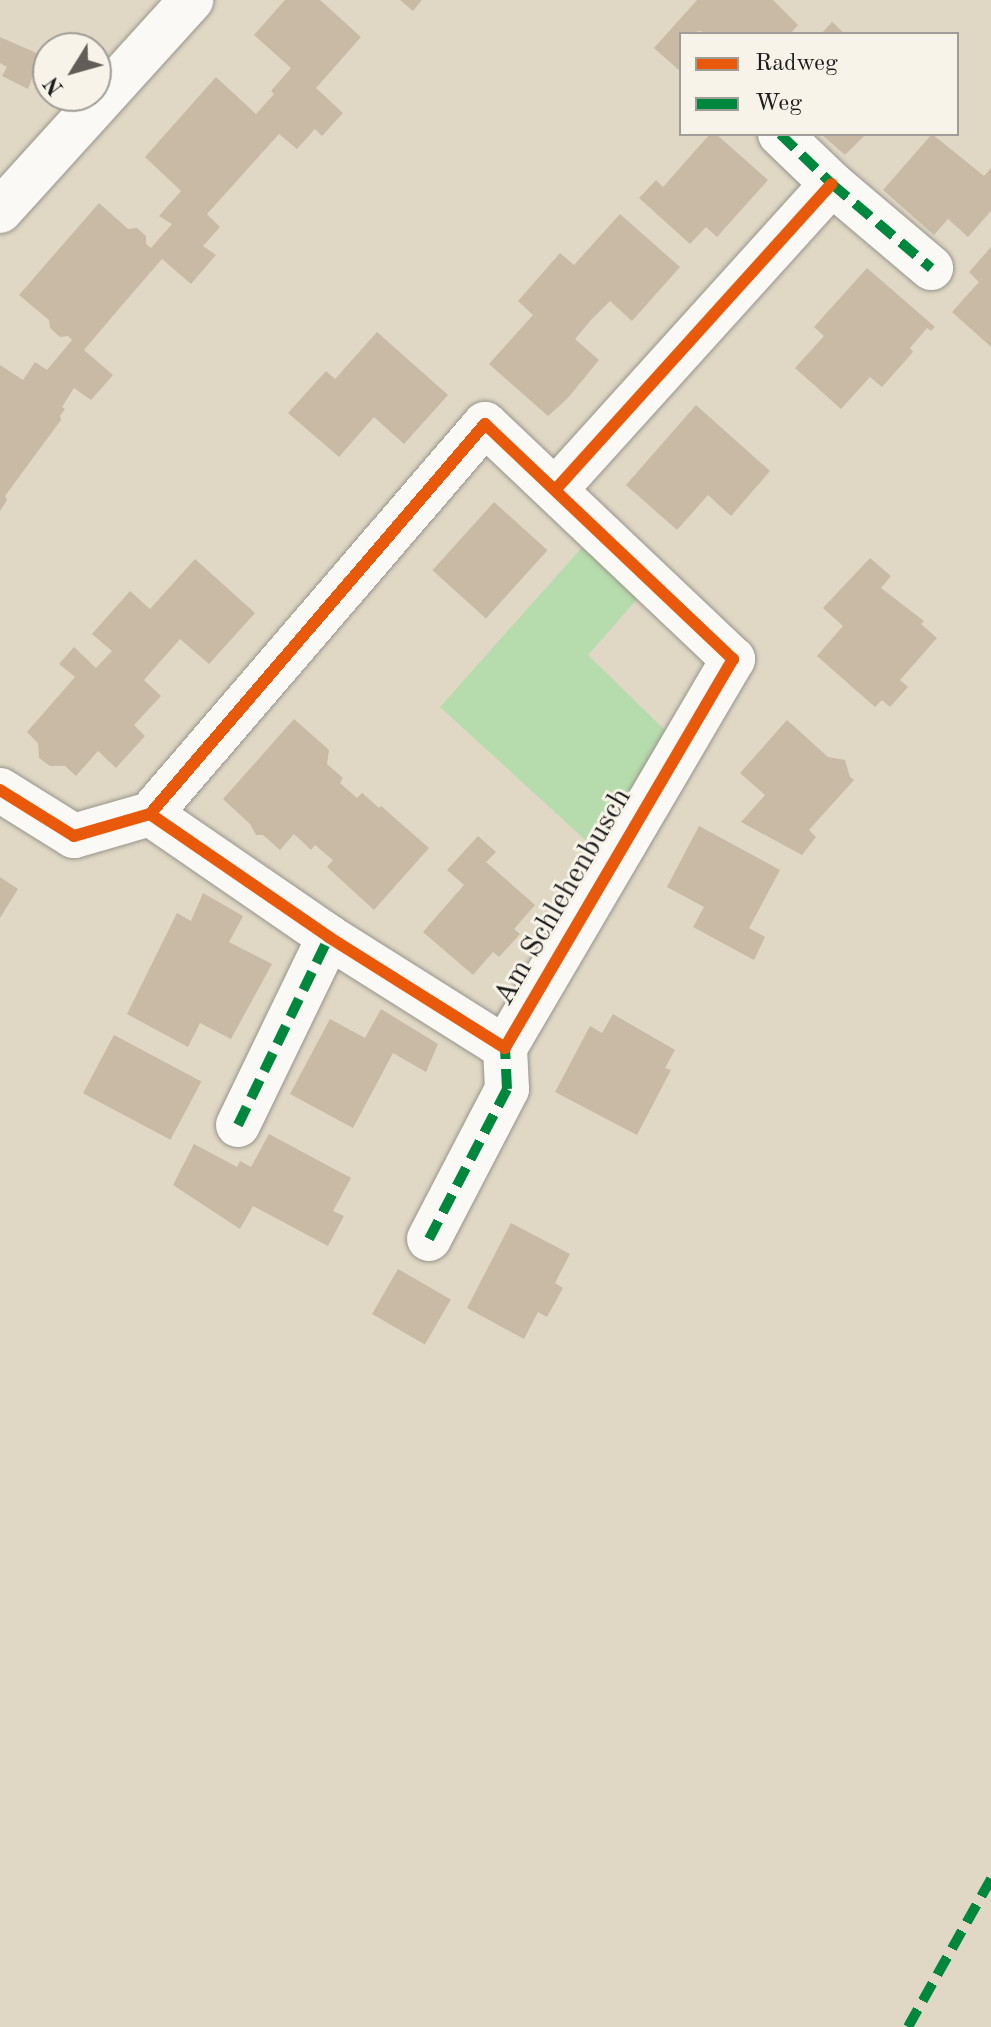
<!DOCTYPE html>
<style>
body{margin:0}
#map{position:relative;width:991px;height:2027px;overflow:hidden;background:#e0d8c5;font-family:"Old Standard TT",serif}
div>[style]{position:absolute}
.green>*{inset:0;background:#b6dbac}
.building>*{inset:0;background:#c8baa4;transform-origin:0 0}
.roads{filter:drop-shadow(0 0 2px #98948a) drop-shadow(0 0 2px #98948a)}
.minor>*{height:44px;margin:-22px;padding:0 22px;transform-origin:22px;border-radius:22px;background:#faf9f6}
.quiet>*{height:10px;margin-top:-5px;transform-origin:0;background:repeating-linear-gradient(90deg,#00873e 0 20px,transparent 0 30px)}
.cycleway>*{height:12px;margin:-6px;padding:0 6px;transform-origin:6px;border-radius:6px;background:#e8590c}
span{translate:-50% -50%;white-space:nowrap;text-align:center;line-height:1.15;-webkit-text-stroke:6px #f7f3e8;paint-order:stroke}
.street-label{font-size:30px;color:#1c1c1c}
.legend{position:absolute;left:679px;top:32px;width:280px;height:104px;box-sizing:border-box;background:#f7f3e8;border:2px solid #9f9d96;margin:0;padding:10px 14px;list-style:none;font-size:24px;color:#1c1c1c}
.legend li{display:flex;align-items:center;gap:16px;height:40px}
.legend b{width:40px;border:2px solid #9f9d96}
.north{position:absolute;left:32px;top:32px;width:80px;height:80px;box-sizing:border-box;background:#f7f3e8;border:2px solid #9f9d96;border-radius:50%;rotate:233deg;font-size:22px;font-weight:700;line-height:32px;text-align:center;color:#1c1c1c}
.north::after{content:'';display:block;margin:auto;width:28px;height:36px;background:#615e57;clip-path:polygon(50% 0,100% 100%,50% 72%,0 100%)}
</style>
<div id="map">
<div class="green">
<i style="clip-path:polygon(585px 544px,640px 596px,588px 655px,671px 736px,604px 857px,440px 707px)"></i>
</div>
<div class="building">
<i style="clip-path:polygon(285px 0,320px 0,361px 37px,316px 88px,343px 113px,322px 136px,315px 129px,297px 149px,279px 134px,207px 214px,220px 227px,203px 246px,216px 255px,191px 284px,162px 259px,123px 304px,84px 350px,113px 375px,91px 400px,74px 388px,62px 407px,65px 409px,60px 416px,61px 420px,5px 496px,7px 500px,0 511px,0 365px,23px 380px,35px 362px,47px 370px,72px 340px,68px 336px,60px 337px,50px 328px,49px 320px,19px 295px,99px 203px,128px 229px,137px 228px,146px 236px,146px 244px,151px 248px,172px 224px,159px 216px,181px 191px,145px 157px,216px 77px,256px 114px,274px 94px,271px 91px,291px 68px,254px 35px)"></i>
<i style="clip-path:polygon(400px 0,422px 0,413px 11px)"></i>
<i style="clip-path:polygon(697px 0,773px 0,798px 25px,790px 34px,704px 34px,701px 31px,681px 34px,681px 72px,654px 48px)"></i>
<i style="clip-path:polygon(832px 22px,845px 34px,821px 34px)"></i>
<i style="clip-path:polygon(0 37px,48px 58px,44px 83px,32px 78px,28px 89px,2px 76px,7px 67px,0 63px)"></i>
<i style="clip-path:polygon(710px 134px,716px 134px,768px 180px,717px 237px,706px 227px,690px 244px,639px 198px,656px 180px,663px 187px)"></i>
<i style="clip-path:polygon(821px 134px,866px 134px,845px 155px)"></i>
<i style="clip-path:polygon(932px 134px,984px 176px,991px 168px,991px 211px,968px 237px,948px 219px,934px 235px,883px 190px)"></i>
<i style="clip-path:polygon(620px 214px,680px 267px,632px 321px,610px 301px,591px 320px,575px 339px,599px 360px,567px 399px,548px 416px,489px 364px,533px 315px,518px 301px,560px 253px,574px 265px)"></i>
<i style="clip-path:polygon(991px 247px,991px 347px,952px 312px,979px 282px,969px 272px)"></i>
<i style="clip-path:polygon(867px 268px,935px 327px,931px 331px,927px 328px,910px 348px,913px 352px,882px 387px,870px 377px,841px 409px,795px 368px,824px 336px,814px 327px)"></i>
<i style="clip-path:polygon(377px 332px,448px 395px,404px 444px,374px 417px,339px 457px,288px 413px,326px 371px,335px 379px)"></i>
<i style="clip-path:polygon(696px 405px,770px 471px,731px 516px,708px 495px,677px 530px,626px 485px)"></i>
<i style="left:494px;top:502px;width:72px;height:92px;rotate:42deg"></i>
<i style="clip-path:polygon(870px 558px,891px 576px,881px 588px,924px 621px,921px 624px,937px 638px,900px 680px,908px 687px,890px 707px,882px 700px,875px 707px,817px 656px,843px 626px,823px 608px)"></i>
<i style="clip-path:polygon(195px 559px,255px 613px,209px 664px,180px 639px,144px 680px,161px 696px,134px 725px,145px 736px,116px 768px,98px 751px,76px 776px,65px 766px,50px 766px,39px 758px,38px 743px,27px 732px,75px 677px,59px 664px,74px 647px,96px 668px,112px 651px,92px 634px,130px 591px,150px 609px)"></i>
<i style="clip-path:polygon(294px 719px,329px 750px,327px 764px,343px 778px,340px 783px,357px 798px,362px 793px,379px 808px,381px 806px,429px 848px,374px 910px,327px 867px,333px 860px,315px 845px,311px 850px,294px 834px,280px 850px,263px 835px,256px 835px,250px 824px,223px 799px)"></i>
<i style="clip-path:polygon(787px 720px,828px 757px,845px 760px,850px 777px,854px 780px,809px 830px,816px 837px,802px 855px,741px 822px,765px 795px,740px 773px)"></i>
<i style="clip-path:polygon(699px 826px,780px 870px,749px 928px,765px 937px,754px 960px,693px 927px,704px 907px,667px 887px)"></i>
<i style="clip-path:polygon(478px 836px,496px 852px,486px 862px,535px 905px,514px 929px,520px 934px,499px 957px,493px 952px,473px 975px,423px 932px,464px 885px,447px 870px)"></i>
<i style="clip-path:polygon(0 877px,18px 889px,0 918px)"></i>
<i style="clip-path:polygon(203px 893px,243px 916px,229px 942px,272px 964px,231px 1039px,200px 1023px,188px 1047px,127px 1014px,177px 913px,191px 921px)"></i>
<i style="clip-path:polygon(381px 1009px,438px 1044px,426px 1072px,393px 1053px,353px 1128px,290px 1094px,330px 1019px,365px 1038px)"></i>
<i style="clip-path:polygon(613px 1014px,675px 1050px,665px 1068px,671px 1070px,637px 1135px,555px 1092px,590px 1026px,602px 1033px)"></i>
<i style="left:114px;top:1035px;width:99px;height:66px;rotate:28deg"></i>
<i style="clip-path:polygon(269px 1134px,351px 1178px,333px 1211px,344px 1216px,328px 1246px,253px 1206px,240px 1229px,173px 1185px,194px 1144px,237px 1167px,240px 1161px,251px 1167px)"></i>
<i style="clip-path:polygon(511px 1223px,570px 1254px,555px 1283px,563px 1288px,547px 1317px,538px 1312px,524px 1339px,467px 1308px)"></i>
<i style="left:398px;top:1269px;width:61px;height:52px;rotate:30deg"></i>
</div>
<div class="roads">
<div class="minor">
<i style="left:780px;top:134px;width:72px;rotate:43.9deg"></i>
<i style="left:832px;top:184px;width:130px;rotate:40.3deg"></i>
<i style="left:0;top:211px;width:285px;rotate:-47.8deg"></i>
<i style="left:556px;top:489px;width:411px;rotate:-47.9deg"></i>
<i style="left:0;top:790px;width:87px;rotate:31.9deg"></i>
<i style="left:74px;top:836px;width:79px;rotate:-16.1deg"></i>
<i style="left:150px;top:814px;width:514px;rotate:-49.34deg"></i>
<i style="left:485px;top:424px;width:342px;rotate:43.5deg"></i>
<i style="left:733px;top:659px;width:451px;rotate:120.4deg"></i>
<i style="left:505px;top:1048px;width:208px;rotate:-147.8deg"></i>
<i style="left:329px;top:937px;width:217px;rotate:-145.5deg"></i>
<i style="left:238px;top:1125px;width:209px;rotate:-64.2deg"></i>
<i style="left:429px;top:1239px;width:169px;rotate:-62.5deg"></i>
<i style="left:507px;top:1089px;width:41px;rotate:-92.8deg"></i>
</div>
</div>
<div class="quiet">
<i style="left:780px;top:134px;width:72px;rotate:43.9deg"></i>
<i style="left:832px;top:184px;width:130px;rotate:40.3deg"></i>
<i style="left:238px;top:1125px;width:209px;rotate:-64.2deg"></i>
<i style="left:429px;top:1239px;width:169px;rotate:-62.5deg"></i>
<i style="left:507px;top:1089px;width:41px;rotate:-92.8deg"></i>
<i style="left:908px;top:2027px;width:170px;rotate:-60.7deg"></i>
</div>
<div class="cycleway">
<i style="left:556px;top:489px;width:411px;rotate:-47.9deg"></i>
<i style="left:0;top:790px;width:87px;rotate:31.9deg"></i>
<i style="left:74px;top:836px;width:79px;rotate:-16.1deg"></i>
<i style="left:150px;top:814px;width:514px;rotate:-49.34deg"></i>
<i style="left:485px;top:424px;width:342px;rotate:43.5deg"></i>
<i style="left:733px;top:659px;width:451px;rotate:120.4deg"></i>
<i style="left:505px;top:1048px;width:208px;rotate:-147.8deg"></i>
<i style="left:329px;top:937px;width:217px;rotate:-145.5deg"></i>
</div>
<div class="street-label">
<span style="left:563px;top:897px;rotate:-60deg">Am Schlehenbusch</span>
</div>
<ul class="legend">
<li><b style="height:10px;background:#e8590c"></b>Radweg</li>
<li><b style="height:10px;background:#00873e"></b>Weg</li>
</ul>
<div class="north">N</div>
</div>
